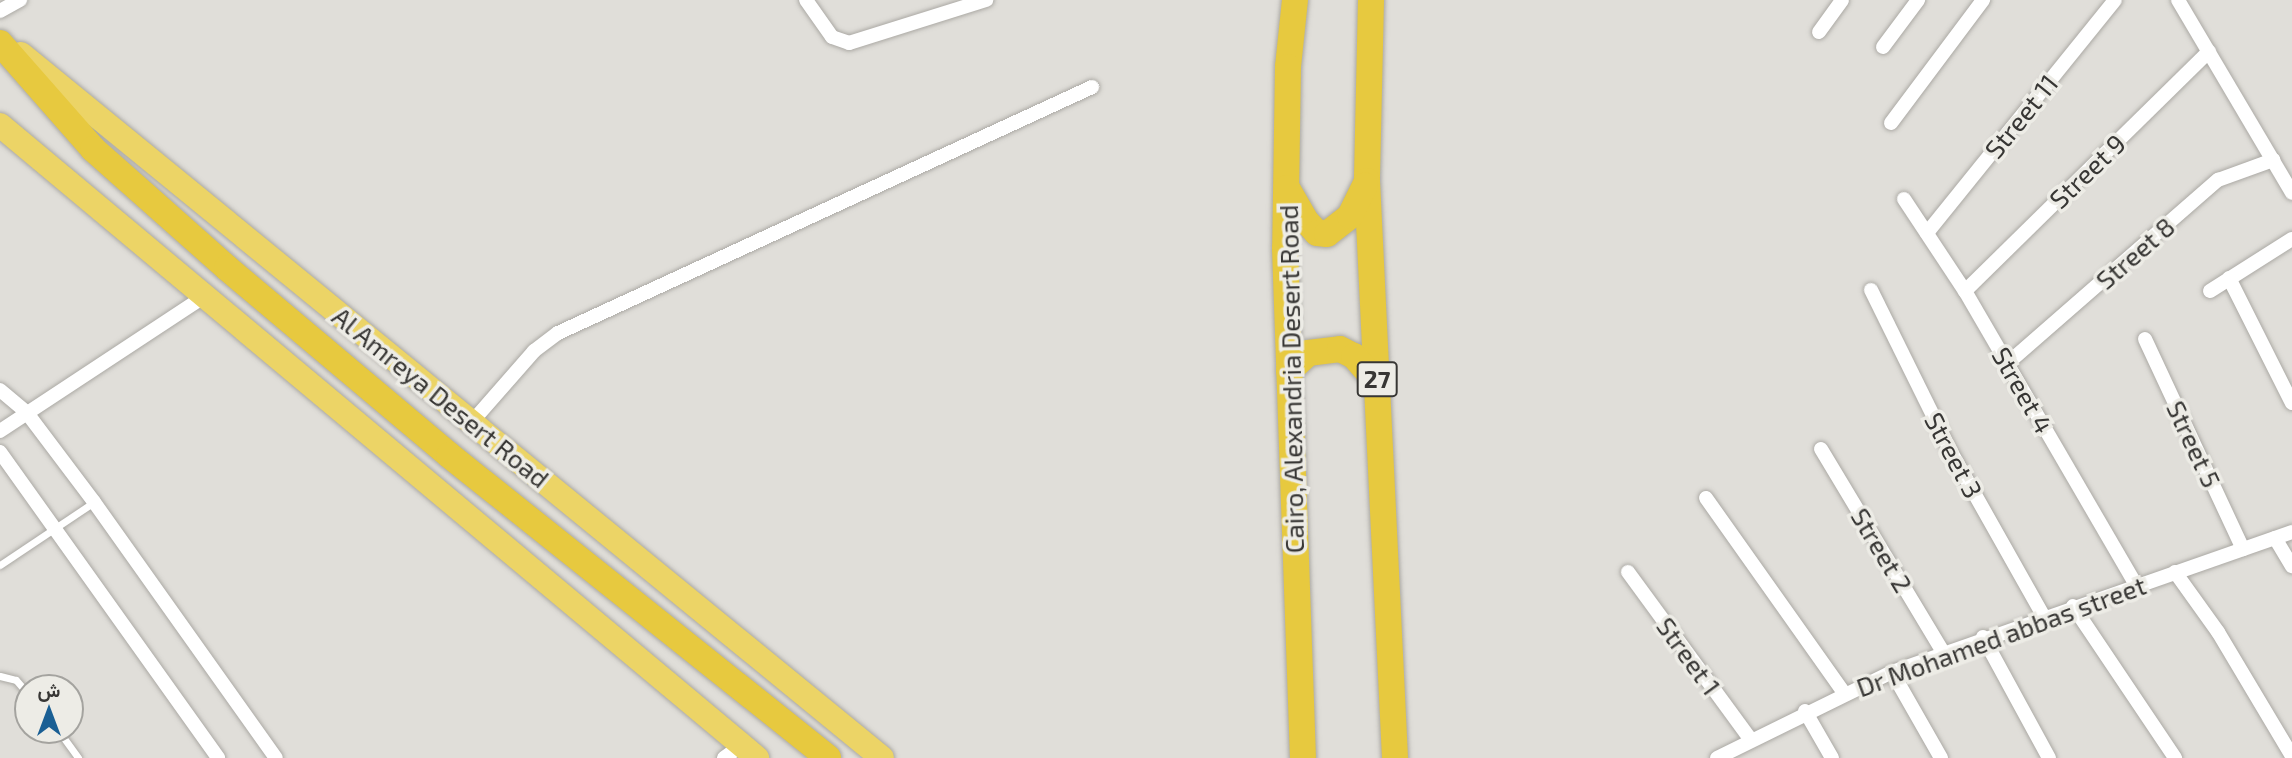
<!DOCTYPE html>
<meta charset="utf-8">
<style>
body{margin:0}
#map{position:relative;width:2292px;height:758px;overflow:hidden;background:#e0ded9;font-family:"Exo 2",Vazirmatn,sans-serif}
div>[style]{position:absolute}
.roads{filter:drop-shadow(0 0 2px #aba9a4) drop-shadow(0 0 2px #aba9a4)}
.service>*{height:7px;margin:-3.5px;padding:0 3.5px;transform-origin:3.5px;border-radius:3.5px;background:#fff}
.minor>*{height:14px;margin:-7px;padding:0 7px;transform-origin:7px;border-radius:7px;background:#fff}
.trunk>*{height:24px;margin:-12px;padding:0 12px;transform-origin:12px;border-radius:12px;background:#ecd466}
.motorway>*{height:26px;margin:-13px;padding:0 13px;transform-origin:13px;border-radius:13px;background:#e7c93f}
span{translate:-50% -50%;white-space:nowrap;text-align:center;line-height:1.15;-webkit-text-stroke:7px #edece6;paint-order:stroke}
.shield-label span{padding:2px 5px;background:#edece6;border:2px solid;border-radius:5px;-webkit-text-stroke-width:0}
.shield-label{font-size:24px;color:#373634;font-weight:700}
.street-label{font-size:26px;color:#373634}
.north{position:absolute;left:14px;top:674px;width:70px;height:70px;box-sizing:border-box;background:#edece6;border:2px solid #a4a39f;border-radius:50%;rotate:0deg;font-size:19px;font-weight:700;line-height:28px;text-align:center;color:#373634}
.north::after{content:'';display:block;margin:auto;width:24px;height:32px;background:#1a5f94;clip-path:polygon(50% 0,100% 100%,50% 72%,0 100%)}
</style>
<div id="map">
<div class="roads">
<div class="service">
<i style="left:0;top:565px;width:113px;rotate:-33.8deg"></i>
<i style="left:0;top:676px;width:16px;rotate:14deg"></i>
<i style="left:16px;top:680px;width:18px;rotate:49deg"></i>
<i style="left:58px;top:730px;width:34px;rotate:54deg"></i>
</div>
<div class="minor">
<i style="left:806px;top:0;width:45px;rotate:54.9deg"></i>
<i style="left:832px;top:37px;width:18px;rotate:19deg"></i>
<i style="left:849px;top:43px;width:144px;rotate:-17.4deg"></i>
<i style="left:2178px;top:0;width:224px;rotate:59.4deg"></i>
<i style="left:0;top:11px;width:23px;rotate:-29deg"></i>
<i style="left:1819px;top:32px;width:39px;rotate:-54deg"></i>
<i style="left:1883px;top:47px;width:59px;rotate:-53.3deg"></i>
<i style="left:1891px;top:123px;width:154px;rotate:-53.2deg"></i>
<i style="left:1904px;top:199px;width:110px;rotate:56.5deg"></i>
<i style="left:1965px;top:291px;width:340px;rotate:59.8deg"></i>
<i style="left:1927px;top:233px;width:299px;rotate:-51.1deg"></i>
<i style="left:2229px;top:278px;width:140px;rotate:63.3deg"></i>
<i style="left:1871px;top:290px;width:181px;rotate:63.7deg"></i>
<i style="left:1951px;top:452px;width:189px;rotate:60.6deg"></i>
<i style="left:1965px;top:291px;width:342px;rotate:-44.5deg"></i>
<i style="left:2210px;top:291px;width:97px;rotate:-32.4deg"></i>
<i style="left:2145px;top:339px;width:232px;rotate:65deg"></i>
<i style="left:2008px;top:363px;width:279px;rotate:-41.1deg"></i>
<i style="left:2218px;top:180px;width:59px;rotate:-20deg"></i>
<i style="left:0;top:390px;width:35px;rotate:40deg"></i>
<i style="left:27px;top:413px;width:111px;rotate:53deg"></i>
<i style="left:94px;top:502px;width:314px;rotate:54.6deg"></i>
<i style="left:471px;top:423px;width:96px;rotate:-48.8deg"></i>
<i style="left:534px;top:351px;width:30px;rotate:-37deg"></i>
<i style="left:558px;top:333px;width:588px;rotate:-24.73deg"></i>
<i style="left:0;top:431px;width:247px;rotate:-33.4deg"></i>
<i style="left:1821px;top:449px;width:237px;rotate:59deg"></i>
<i style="left:0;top:452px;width:376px;rotate:54.5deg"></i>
<i style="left:1706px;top:498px;width:239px;rotate:54.7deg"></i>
<i style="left:2275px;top:538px;width:33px;rotate:59deg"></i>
<i style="left:1628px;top:572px;width:208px;rotate:53.8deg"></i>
<i style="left:2175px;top:572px;width:74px;rotate:54.4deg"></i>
<i style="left:2218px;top:632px;width:144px;rotate:59.2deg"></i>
<i style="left:2073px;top:606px;width:183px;rotate:56.1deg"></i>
<i style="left:1983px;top:637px;width:138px;rotate:61.4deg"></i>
<i style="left:1892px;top:672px;width:99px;rotate:60.3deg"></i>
<i style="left:1805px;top:711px;width:54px;rotate:60.1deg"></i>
<i style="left:724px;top:758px;width:22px;rotate:-36deg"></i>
<i style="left:1717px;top:758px;width:195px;rotate:-26.2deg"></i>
<i style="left:1892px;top:672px;width:424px;rotate:-19.3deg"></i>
</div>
<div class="trunk">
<i style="left:21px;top:54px;width:1112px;rotate:39.27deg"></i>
<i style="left:0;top:125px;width:987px;rotate:39.9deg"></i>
</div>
<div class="motorway">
<i style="left:1295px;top:0;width:67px;rotate:96deg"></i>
<i style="left:1288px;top:67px;width:181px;rotate:90.9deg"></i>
<i style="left:1285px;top:248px;width:510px;rotate:87.98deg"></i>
<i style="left:1371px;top:0;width:181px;rotate:91.3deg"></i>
<i style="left:1367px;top:181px;width:578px;rotate:87.22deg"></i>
<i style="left:0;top:43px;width:141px;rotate:48.7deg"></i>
<i style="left:93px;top:149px;width:179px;rotate:41.6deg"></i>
<i style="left:227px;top:268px;width:290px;rotate:40.1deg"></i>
<i style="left:449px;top:455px;width:485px;rotate:38.6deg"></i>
<i style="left:1287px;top:188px;width:38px;rotate:60deg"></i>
<i style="left:1306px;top:221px;width:16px;rotate:47deg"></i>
<i style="left:1317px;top:233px;width:10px;rotate:6deg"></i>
<i style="left:1327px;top:234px;width:29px;rotate:-38deg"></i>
<i style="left:1350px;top:216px;width:34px;rotate:-64deg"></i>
<i style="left:1289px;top:371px;width:26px;rotate:-43deg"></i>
<i style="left:1308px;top:353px;width:32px;rotate:-7deg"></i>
<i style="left:1340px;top:349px;width:16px;rotate:27deg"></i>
<i style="left:1354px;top:356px;width:35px;rotate:49deg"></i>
</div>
</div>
<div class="shield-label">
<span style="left:1377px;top:379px">27</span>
</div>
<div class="street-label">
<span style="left:2021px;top:116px;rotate:-51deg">Street 11</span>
<span style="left:2087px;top:171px;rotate:-44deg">Street 9</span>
<span style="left:2135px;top:253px;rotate:-41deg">Street 8</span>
<span style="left:1291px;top:379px;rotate:-91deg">Cairo, Alexandria Desert Road</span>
<span style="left:2023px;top:390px;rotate:60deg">Street 4</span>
<span style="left:441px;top:397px;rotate:39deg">Al Amreya Desert Road</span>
<span style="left:2194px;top:444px;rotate:65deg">Street 5</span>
<span style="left:1954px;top:455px;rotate:62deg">Street 3</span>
<span style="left:1882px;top:550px;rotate:59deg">Street 2</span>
<span style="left:2001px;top:636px;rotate:-20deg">Dr Mohamed abbas street</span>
<span style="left:1689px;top:656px;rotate:54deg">Street 1</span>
</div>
<div class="north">ش</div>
</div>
